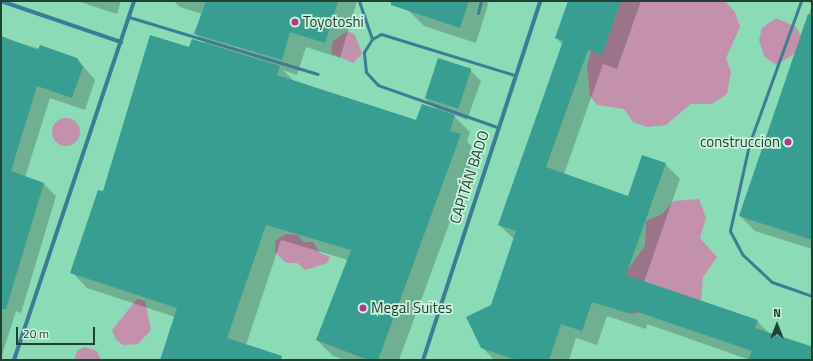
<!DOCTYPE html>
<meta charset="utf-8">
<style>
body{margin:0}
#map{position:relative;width:813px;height:361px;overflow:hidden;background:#8bdbb7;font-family:"Titillium Web",sans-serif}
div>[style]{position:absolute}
.green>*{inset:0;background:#c491ad}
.round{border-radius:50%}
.shadow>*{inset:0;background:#0003}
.building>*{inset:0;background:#399e92;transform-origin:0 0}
.lane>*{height:3px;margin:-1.5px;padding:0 1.5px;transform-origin:1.5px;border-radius:1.5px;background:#3d7d94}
.street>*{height:4px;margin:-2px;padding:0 2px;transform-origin:2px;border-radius:2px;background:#3d7d94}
.dots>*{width:11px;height:11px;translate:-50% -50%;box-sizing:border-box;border:2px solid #ccf2df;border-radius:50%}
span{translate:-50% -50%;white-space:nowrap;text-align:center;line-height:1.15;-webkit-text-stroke:3.5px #ccf2df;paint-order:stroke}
.poi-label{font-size:15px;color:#204234}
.left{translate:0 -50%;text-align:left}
.right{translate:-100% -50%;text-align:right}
.street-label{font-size:15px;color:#204234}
.frame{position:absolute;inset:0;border:2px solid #204234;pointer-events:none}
.north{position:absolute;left:757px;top:305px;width:40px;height:40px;-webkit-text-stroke:3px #ccf2df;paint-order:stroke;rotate:0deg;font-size:11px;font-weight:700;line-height:16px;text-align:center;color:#204234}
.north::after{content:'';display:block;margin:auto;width:14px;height:18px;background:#204234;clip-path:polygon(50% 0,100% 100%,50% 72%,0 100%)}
.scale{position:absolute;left:16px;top:327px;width:79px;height:18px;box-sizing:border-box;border:2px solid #204234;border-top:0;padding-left:5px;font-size:12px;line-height:14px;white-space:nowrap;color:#204234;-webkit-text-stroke:3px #ccf2df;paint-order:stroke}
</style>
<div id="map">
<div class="green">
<i style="clip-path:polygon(621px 1px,725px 1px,735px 12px,740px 27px,726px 58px,731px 72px,727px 94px,712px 104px,691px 104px,666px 125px,647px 127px,633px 122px,624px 109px,597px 105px,590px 96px,587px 66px,591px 51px,602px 54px)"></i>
<i style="clip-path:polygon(776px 18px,796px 27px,803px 39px,801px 50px,776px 65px,764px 56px,759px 40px,762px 28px)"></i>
<i style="clip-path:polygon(348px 31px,355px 35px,362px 54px,353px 63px,331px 53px,333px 41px)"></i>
<i class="round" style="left:52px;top:118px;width:28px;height:28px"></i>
<i style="clip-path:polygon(699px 199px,706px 218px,700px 238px,717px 257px,703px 277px,701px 301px,631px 314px,641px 282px,623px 276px,645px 246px,646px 221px,662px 214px,674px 201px)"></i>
<i style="clip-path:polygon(286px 234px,298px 235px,303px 242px,313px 242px,320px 253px,330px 257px,327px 263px,305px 270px,297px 263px,286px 263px,275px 252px,275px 241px)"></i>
<i style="clip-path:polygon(137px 299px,145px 301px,151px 330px,138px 344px,123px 345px,116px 340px,112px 330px)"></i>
<i style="clip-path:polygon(84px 347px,97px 351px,101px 360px,74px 360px,77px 351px)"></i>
</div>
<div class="shadow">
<i style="clip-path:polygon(77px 1px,121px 1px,117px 14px)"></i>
<i style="clip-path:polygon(174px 1px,357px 1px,340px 58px,306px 47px,297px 75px,283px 70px,294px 81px,417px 121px,437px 110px,425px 98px,470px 70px,481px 81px,467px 120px,452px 114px,470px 132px,467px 141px,476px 151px,399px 360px,344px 360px,333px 356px,317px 340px,348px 260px,281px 240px,246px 345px,272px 360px,161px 360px,175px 317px,87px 288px,72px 272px,103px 193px,190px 48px,207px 45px,195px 33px,202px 14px,180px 7px)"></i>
<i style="clip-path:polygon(412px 1px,489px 1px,476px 43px,424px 26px,409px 11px)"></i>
<i style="clip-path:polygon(569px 1px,641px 1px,617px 69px,603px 64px,564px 174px,628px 197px,665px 164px,680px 179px,644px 282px,757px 321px,769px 333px,812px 346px,812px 360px,750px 360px,647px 324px,646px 329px,607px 316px,597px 345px,576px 338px,569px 360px,494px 360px,482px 347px,514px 239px,499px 225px,563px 45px,556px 38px)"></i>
<i style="clip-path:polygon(808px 1px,812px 1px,812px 249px,755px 231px,740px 216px,812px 5px)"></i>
<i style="clip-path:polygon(1px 38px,77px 59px,95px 80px,85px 110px,50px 98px,25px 177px,44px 184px,56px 196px,21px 313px,16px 311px,2px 355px)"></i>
</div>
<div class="building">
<i style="clip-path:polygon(206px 1px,338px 1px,325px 43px,290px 32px,282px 60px,194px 34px)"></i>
<i style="clip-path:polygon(391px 1px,469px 1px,460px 28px,391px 5px)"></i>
<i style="clip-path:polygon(568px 1px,621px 1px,602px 55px,588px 50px,546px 167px,628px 196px,642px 155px,666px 163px,626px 275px,758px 320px,755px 328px,812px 347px,812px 360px,748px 360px,752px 351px,632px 310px,631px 314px,592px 302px,582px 331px,561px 324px,549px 360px,517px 360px,481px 348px,466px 317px,491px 305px,516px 231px,498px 225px,563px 41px,555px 38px)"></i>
<i style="clip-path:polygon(808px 14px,812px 15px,812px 240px,739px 216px)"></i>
<i style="clip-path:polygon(150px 35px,189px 47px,192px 39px,280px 66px,277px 75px,416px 120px,422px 104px,455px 115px,450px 131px,461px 134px,378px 360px,368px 360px,316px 340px,351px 250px,266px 225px,227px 338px,282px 356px,281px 360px,160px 360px,177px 308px,70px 273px,98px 190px,103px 191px)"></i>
<i style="clip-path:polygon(1px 36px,38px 50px,40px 45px,77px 58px,83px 67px,72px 98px,37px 86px,11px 171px,44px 183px,6px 309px,1px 309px)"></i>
<i style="left:438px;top:58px;width:35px;height:42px;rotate:18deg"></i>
</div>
<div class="lane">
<i style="left:359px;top:1px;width:40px;rotate:71.1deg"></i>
<i style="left:801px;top:1px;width:153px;rotate:109.9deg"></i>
<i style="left:749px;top:145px;width:88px;rotate:102.5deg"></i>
<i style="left:730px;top:231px;width:27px;rotate:62deg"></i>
<i style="left:743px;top:255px;width:40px;rotate:43deg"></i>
<i style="left:772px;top:282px;width:42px;rotate:19.3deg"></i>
<i style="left:478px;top:13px;width:12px;rotate:-76deg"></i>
<i style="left:129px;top:17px;width:197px;rotate:16.8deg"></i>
<i style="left:497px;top:127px;width:126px;rotate:-160.6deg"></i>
<i style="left:378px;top:85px;width:18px;rotate:-133deg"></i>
<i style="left:366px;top:72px;width:20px;rotate:-96deg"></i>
<i style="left:364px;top:52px;width:15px;rotate:-58deg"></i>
<i style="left:372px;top:39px;width:10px;rotate:-29deg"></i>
<i style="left:381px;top:34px;width:139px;rotate:17.1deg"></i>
</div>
<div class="street">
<i style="left:1px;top:1px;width:127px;rotate:18.9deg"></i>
<i style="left:14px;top:360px;width:379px;rotate:-71.5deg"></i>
<i style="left:423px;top:360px;width:378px;rotate:-71.9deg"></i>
</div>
<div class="dots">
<i style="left:295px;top:22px;background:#b33889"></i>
<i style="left:788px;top:142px;background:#b33889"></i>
<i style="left:363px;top:308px;background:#b33889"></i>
</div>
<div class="poi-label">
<span class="left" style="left:303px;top:22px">Toyotoshi</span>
<span class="right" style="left:780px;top:142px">construccion</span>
<span class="left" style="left:371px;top:308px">Megal Suites</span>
</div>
<div class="street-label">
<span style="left:469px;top:177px;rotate:-72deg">CAPITÁN BADO</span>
</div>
<div class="frame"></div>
<div class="north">N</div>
<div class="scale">20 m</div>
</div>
